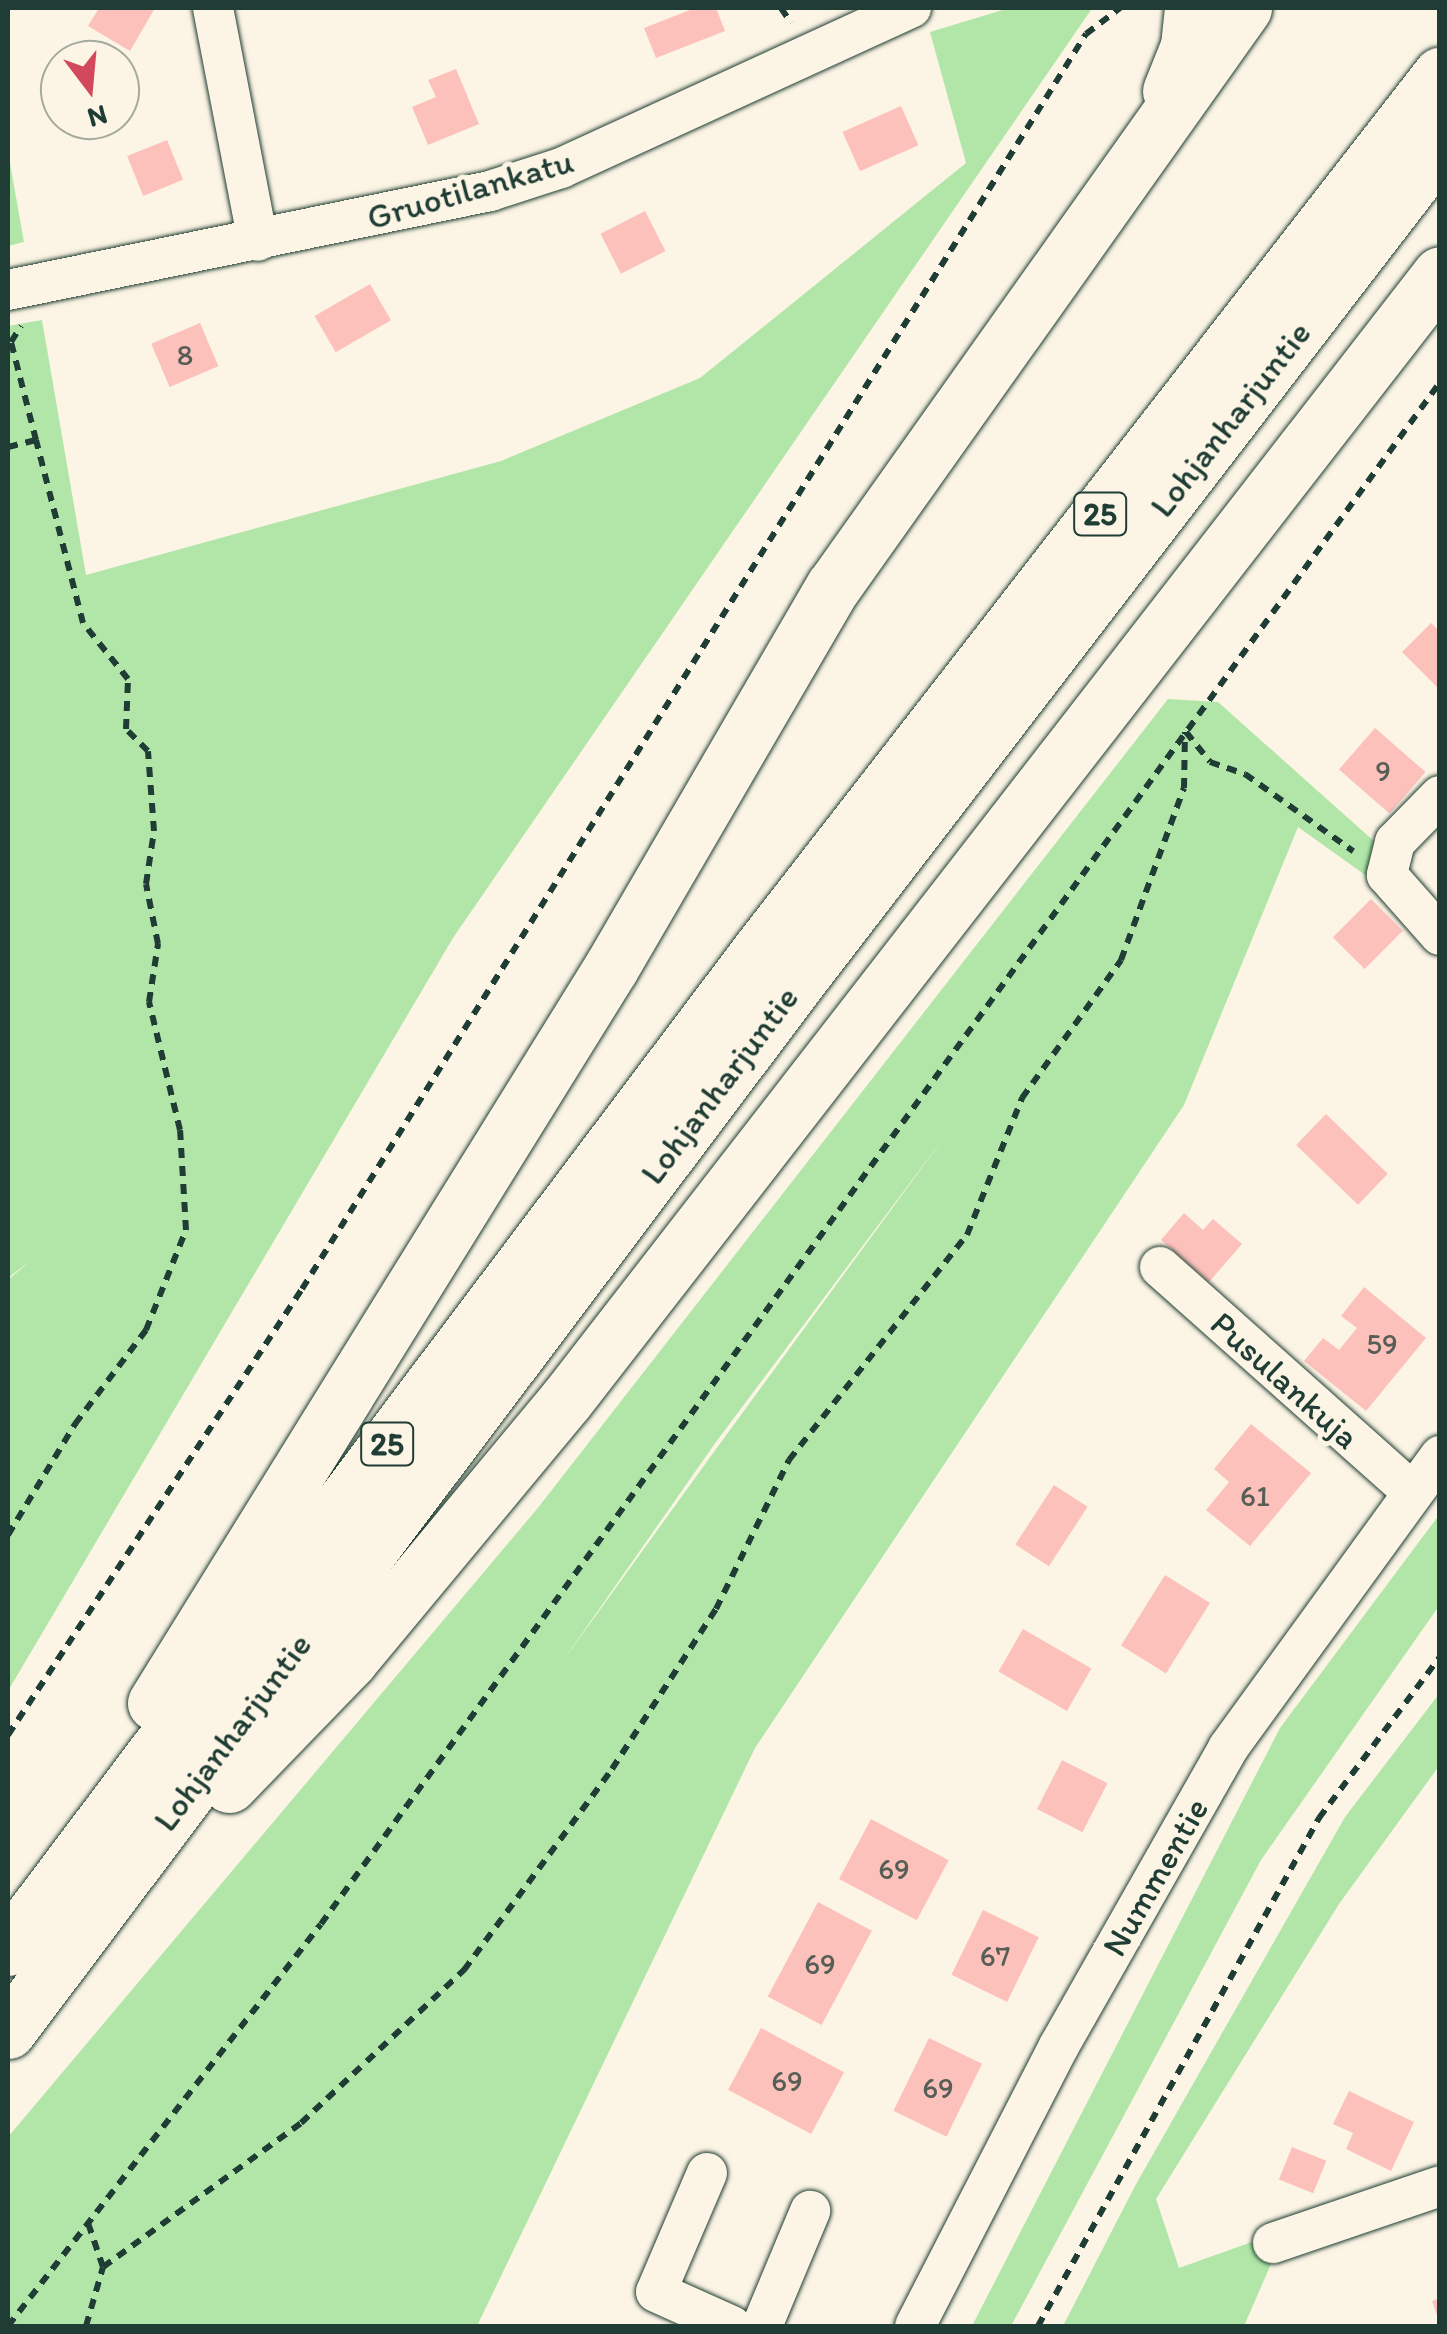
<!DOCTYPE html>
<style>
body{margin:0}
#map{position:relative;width:1447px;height:2334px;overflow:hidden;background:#fcf5e5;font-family:Itim,sans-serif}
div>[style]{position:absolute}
.green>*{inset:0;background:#b1e6a8}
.building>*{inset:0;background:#fdc1bc;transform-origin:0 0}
.path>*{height:6px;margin-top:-3px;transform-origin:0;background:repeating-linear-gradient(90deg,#1f3d34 0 10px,transparent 0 18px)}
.roads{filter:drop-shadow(0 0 2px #1f3d34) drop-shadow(0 0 2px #1f3d34)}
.minor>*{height:40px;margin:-20px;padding:0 20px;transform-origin:20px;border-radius:20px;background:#fcf5e5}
.highway>*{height:55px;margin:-27.5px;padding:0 27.5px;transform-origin:27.5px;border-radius:27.5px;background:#fcf5e5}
span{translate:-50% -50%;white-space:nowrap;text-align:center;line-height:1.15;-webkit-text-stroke:10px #fcf5e5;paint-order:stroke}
.number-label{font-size:30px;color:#565e56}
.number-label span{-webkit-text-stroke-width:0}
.shield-label span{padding:2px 8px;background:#fcf5e5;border:2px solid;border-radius:8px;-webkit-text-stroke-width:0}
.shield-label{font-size:32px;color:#1f3d34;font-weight:700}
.street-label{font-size:35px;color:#1f3d34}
.frame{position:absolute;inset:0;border:10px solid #1f3d34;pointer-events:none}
.north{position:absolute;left:40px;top:40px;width:100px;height:100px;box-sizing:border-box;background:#fcf5e5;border:2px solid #a4ab9e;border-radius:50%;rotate:164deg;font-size:28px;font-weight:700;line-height:40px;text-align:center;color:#1f3d34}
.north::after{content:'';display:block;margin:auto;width:35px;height:45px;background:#d1495b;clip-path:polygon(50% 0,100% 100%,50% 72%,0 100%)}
</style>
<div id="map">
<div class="green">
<i style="clip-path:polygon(1009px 8px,1091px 10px,453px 938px,8px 1691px,8px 1280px,30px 1261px,8px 1278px,8px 326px,42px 320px,86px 575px,501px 461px,700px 378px,966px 163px,930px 32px)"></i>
<i style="clip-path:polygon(8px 152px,24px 242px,8px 246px)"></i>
<i style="clip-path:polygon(evenodd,1168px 699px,1218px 702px,1375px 842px,1368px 877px,1298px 827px,1184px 1105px,755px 1748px,477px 2326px,8px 2326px,8px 2137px,537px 1509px,1168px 699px,948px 1132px,716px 1449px,560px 1665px,716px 1442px,948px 1132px)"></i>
<i style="clip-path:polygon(1439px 1515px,1439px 1606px,1261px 1860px,1011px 2326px,972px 2326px,1280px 1728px)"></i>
<i style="clip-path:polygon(1439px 1694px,1439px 1766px,1339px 1904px,1156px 2199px,1179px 2268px,1263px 2238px,1271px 2264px,1244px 2326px,1063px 2326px,1135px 2186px,1345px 1817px)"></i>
</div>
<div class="building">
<i style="clip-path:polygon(99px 8px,155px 8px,130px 51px,88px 26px)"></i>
<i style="clip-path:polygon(695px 8px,716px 8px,725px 31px,656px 58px,644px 28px)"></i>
<i style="clip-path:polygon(456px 69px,479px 124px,428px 145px,412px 107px,436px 97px,428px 80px)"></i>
<i style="left:901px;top:106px;width:43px;height:64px;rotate:66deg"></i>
<i style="left:167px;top:140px;width:43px;height:43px;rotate:68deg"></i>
<i style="left:645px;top:211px;width:45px;height:50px;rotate:63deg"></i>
<i style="left:370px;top:284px;width:42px;height:64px;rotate:60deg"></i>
<i style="left:200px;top:323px;width:47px;height:53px;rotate:67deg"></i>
<i style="clip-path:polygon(1431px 623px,1440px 632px,1440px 690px,1402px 652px)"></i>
<i style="left:1375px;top:728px;width:67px;height:55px;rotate:41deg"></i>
<i style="left:1371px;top:899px;width:45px;height:54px;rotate:45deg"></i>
<i style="left:1326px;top:1114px;width:86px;height:43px;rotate:44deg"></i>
<i style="clip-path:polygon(1184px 1213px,1203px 1230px,1213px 1219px,1242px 1244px,1209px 1282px,1161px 1240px)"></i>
<i style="clip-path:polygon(1364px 1287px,1426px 1338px,1366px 1411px,1304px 1361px,1323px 1338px,1339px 1350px,1357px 1328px,1341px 1316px)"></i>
<i style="clip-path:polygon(1251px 1424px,1311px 1473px,1250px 1546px,1206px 1510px,1229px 1482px,1214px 1469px)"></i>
<i style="left:1054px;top:1485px;width:40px;height:71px;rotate:33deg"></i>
<i style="left:1165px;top:1575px;width:53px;height:83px;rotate:32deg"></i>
<i style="left:1023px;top:1629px;width:79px;height:49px;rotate:30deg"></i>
<i style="left:1062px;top:1760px;width:51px;height:55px;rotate:27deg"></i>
<i style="left:871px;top:1819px;width:88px;height:68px;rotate:28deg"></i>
<i style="left:818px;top:1902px;width:61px;height:107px;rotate:28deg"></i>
<i style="left:983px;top:1910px;width:62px;height:72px;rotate:26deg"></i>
<i style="left:761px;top:2028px;width:94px;height:70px;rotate:28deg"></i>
<i style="left:929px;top:2038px;width:59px;height:81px;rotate:26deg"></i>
<i style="clip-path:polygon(1349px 2091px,1414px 2122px,1391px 2171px,1346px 2149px,1353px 2133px,1333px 2124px)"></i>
<i style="left:1292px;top:2147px;width:37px;height:35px;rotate:22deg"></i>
<i style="clip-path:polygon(1440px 2298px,1440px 2321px,1439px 2321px,1432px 2301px)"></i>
</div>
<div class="path">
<i style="left:781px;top:8px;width:18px;rotate:56deg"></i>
<i style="left:8px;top:447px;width:29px;rotate:-14deg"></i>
<i style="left:36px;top:440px;width:101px;rotate:-104.3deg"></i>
<i style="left:11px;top:342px;width:19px;rotate:-58deg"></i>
<i style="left:1186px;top:732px;width:38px;rotate:51deg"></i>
<i style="left:1210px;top:762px;width:37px;rotate:19deg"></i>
<i style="left:1245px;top:774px;width:133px;rotate:35.5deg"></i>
<i style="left:8px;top:1535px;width:130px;rotate:-58.9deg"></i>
<i style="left:75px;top:1424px;width:118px;rotate:-52.9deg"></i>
<i style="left:146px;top:1330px;width:108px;rotate:-68.2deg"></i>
<i style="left:186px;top:1230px;width:100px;rotate:-93.4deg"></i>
<i style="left:180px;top:1130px;width:132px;rotate:-103.6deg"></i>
<i style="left:149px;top:1002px;width:59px;rotate:-81.2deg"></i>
<i style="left:158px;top:944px;width:61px;rotate:-101.3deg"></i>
<i style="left:146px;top:884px;width:54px;rotate:-81.4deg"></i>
<i style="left:154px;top:831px;width:80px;rotate:-94.3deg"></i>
<i style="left:148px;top:751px;width:31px;rotate:-135deg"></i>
<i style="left:126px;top:729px;width:50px;rotate:-87.7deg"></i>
<i style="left:128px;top:679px;width:72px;rotate:-128.8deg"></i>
<i style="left:83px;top:623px;width:189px;rotate:-104.4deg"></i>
<i style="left:8px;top:1735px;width:534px;rotate:-56.61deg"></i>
<i style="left:302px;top:1289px;width:1480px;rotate:-58.01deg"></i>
<i style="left:1086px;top:34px;width:43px;rotate:-37.4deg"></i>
<i style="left:103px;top:2267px;width:245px;rotate:-36deg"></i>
<i style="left:301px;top:2123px;width:224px;rotate:-43.2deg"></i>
<i style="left:464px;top:1970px;width:250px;rotate:-53.6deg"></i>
<i style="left:612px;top:1769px;width:191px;rotate:-57deg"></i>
<i style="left:716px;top:1609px;width:166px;rotate:-63.9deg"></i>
<i style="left:789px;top:1460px;width:287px;rotate:-51.7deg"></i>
<i style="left:967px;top:1235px;width:148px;rotate:-68.1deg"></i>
<i style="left:1022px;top:1098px;width:170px;rotate:-54.3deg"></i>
<i style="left:1121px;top:960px;width:183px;rotate:-69.9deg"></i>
<i style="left:1184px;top:788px;width:56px;rotate:-89deg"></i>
<i style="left:8px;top:2326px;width:509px;rotate:-52.1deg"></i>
<i style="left:321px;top:1924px;width:1905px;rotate:-54.03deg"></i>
<i style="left:86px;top:2326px;width:61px;rotate:-73.9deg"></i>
<i style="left:103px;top:2267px;width:46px;rotate:-108.8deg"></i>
<i style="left:1038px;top:2326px;width:581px;rotate:-61.05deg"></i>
<i style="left:1319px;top:1818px;width:201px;rotate:-53.1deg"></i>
</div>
<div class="roads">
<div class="minor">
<i style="left:213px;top:8px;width:237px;rotate:79.1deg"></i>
<i style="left:8px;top:290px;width:492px;rotate:-11.6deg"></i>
<i style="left:490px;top:191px;width:75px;rotate:-17.9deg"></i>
<i style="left:561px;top:168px;width:385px;rotate:-24.6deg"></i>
<i style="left:1440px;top:796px;width:64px;rotate:134.4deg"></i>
<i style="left:1395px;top:842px;width:34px;rotate:104deg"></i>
<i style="left:1387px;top:875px;width:80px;rotate:48.5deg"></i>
<i style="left:1160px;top:1267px;width:336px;rotate:41.7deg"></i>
<i style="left:707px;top:2173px;width:129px;rotate:113.2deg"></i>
<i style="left:656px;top:2292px;width:83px;rotate:24.1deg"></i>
<i style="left:1273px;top:2243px;width:176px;rotate:-18.8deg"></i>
<i style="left:762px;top:2326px;width:125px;rotate:-67.3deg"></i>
<i style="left:915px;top:2326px;width:315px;rotate:-62.8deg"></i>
<i style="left:1059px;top:2046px;width:343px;rotate:-60.4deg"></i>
<i style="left:1228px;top:1748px;width:361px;rotate:-54deg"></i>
</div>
<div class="highway">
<i style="left:1170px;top:91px;width:48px;rotate:-68.2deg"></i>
<i style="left:1188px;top:46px;width:38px;rotate:-84deg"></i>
<i style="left:155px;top:1703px;width:867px;rotate:-58.2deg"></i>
<i style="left:612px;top:966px;width:439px;rotate:-59.8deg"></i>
<i style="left:833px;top:587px;width:710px;rotate:-54.63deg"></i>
<i style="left:229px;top:1785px;width:174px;rotate:-45.9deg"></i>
<i style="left:350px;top:1660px;width:338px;rotate:-50.3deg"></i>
<i style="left:566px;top:1400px;width:1425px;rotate:-52.18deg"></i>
<i style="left:8px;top:1948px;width:1248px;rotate:-53.01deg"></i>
<i style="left:759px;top:951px;width:1110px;rotate:-52.14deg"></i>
<i style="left:8px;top:2031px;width:1314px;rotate:-53.04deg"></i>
<i style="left:798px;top:981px;width:1053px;rotate:-52.44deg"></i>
</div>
</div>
<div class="number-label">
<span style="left:185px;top:355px">8</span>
<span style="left:1383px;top:771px">9</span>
<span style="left:1382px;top:1344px">59</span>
<span style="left:1255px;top:1496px">61</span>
<span style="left:894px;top:1869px">69</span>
<span style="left:995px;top:1956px">67</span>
<span style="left:820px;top:1964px">69</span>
<span style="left:787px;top:2081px">69</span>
<span style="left:938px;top:2088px">69</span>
</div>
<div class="shield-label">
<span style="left:1100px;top:514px">25</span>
<span style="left:387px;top:1444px">25</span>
</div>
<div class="street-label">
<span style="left:470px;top:189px;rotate:-16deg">Gruotilankatu</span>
<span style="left:1230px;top:419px;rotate:-52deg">Lohjanharjuntie</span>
<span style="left:719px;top:1085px;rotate:-53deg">Lohjanharjuntie</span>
<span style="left:1285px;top:1380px;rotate:42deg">Pusulankuja</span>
<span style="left:232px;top:1732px;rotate:-53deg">Lohjanharjuntie</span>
<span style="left:1155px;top:1877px;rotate:-60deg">Nummentie</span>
</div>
<div class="frame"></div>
<div class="north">N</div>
</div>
